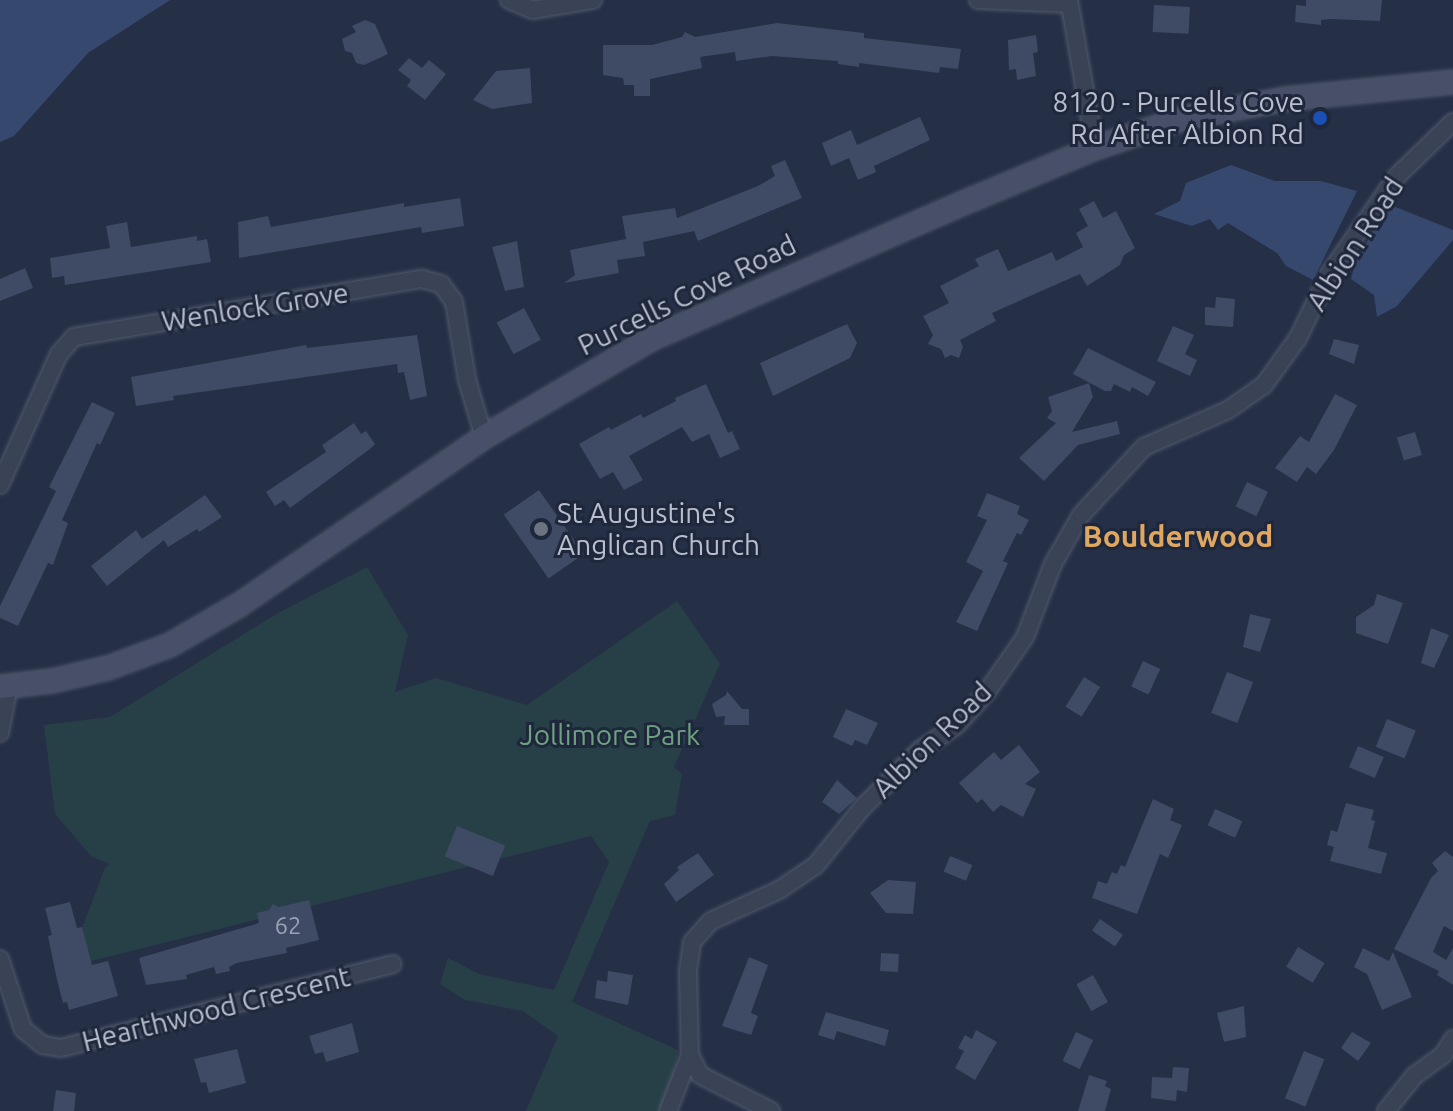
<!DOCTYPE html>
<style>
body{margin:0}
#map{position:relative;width:1453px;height:1111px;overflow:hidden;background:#252f46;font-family:Ubuntu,sans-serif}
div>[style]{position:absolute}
.green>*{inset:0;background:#274047}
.water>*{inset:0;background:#37486e}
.building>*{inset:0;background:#3f4a64;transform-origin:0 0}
.roads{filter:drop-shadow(0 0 2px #525a6d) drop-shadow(0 0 2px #525a6d)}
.minor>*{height:16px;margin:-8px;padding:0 8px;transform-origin:8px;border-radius:8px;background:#3a4255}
.secondary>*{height:22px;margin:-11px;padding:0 11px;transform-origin:11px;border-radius:11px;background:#485069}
.dots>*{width:22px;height:22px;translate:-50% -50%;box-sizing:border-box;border:4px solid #1e273b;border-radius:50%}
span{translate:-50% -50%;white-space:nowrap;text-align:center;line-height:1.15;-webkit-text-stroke:6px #1e273b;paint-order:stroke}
.number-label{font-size:24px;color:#9aa1b4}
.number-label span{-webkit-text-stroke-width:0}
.poi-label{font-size:28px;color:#b8bece}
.right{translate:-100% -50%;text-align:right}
.left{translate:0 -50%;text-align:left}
.street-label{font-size:28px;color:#b8bece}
.park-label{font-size:28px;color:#6da17f}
.neighbourhood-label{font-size:30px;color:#e0a761;font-weight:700}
</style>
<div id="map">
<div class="green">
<i style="clip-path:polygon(367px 567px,408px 635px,395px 692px,436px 678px,527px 705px,677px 601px,720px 664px,674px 767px,682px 774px,675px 815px,650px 821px,572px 1002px,678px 1050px,668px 1111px,526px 1111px,558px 1036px,523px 1011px,465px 1000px,440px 984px,448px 958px,479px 974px,554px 990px,609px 862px,591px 836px,67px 967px,105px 868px,110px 864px,91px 856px,55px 814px,44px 725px,110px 717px,278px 613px)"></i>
</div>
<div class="water">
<i style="clip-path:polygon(0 0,170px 0,88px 53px,14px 136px,0 142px)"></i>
<i style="clip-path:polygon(1231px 165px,1275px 181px,1321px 181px,1357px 191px,1313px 280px,1286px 266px,1277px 253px,1228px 223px,1218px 230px,1210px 219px,1192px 226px,1154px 214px,1180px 201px,1186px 183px)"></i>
<i style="clip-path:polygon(1388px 204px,1453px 230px,1453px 240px,1397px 306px,1377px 317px,1374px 295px,1351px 279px,1355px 263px)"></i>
</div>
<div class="building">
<i style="clip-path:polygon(1306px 0,1382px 0,1380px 21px,1331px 19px,1321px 20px,1321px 25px,1295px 22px,1296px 5px,1306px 6px)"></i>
<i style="left:1154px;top:5px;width:36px;height:27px;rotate:3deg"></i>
<i style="clip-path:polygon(365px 20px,375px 24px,388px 54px,364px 65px,356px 63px,352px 53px,345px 51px,342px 39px,356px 32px,352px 26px)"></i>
<i style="clip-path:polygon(777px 23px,864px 33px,864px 38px,961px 49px,958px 69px,940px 67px,939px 73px,859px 63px,859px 67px,838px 64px,838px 61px,772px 56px,736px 61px,735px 52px,700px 57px,702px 68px,650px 79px,650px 96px,634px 96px,634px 85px,624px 85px,623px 78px,603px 75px,603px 45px,652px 45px,682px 37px,685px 32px,695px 37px)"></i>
<i style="clip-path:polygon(1036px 35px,1038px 52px,1033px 53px,1036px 76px,1017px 80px,1016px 69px,1009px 70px,1008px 40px)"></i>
<i style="clip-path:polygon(409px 58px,422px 68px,429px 60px,446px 74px,425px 100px,407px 86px,411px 80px,398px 70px)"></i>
<i style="clip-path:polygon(530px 68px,532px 103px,492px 109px,473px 100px,496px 71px)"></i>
<i style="clip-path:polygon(920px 117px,930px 140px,874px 166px,876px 172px,858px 180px,849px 158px,831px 166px,822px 143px,851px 130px,857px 145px)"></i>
<i style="clip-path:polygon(785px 160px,802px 198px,698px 241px,694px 231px,643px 242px,645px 256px,617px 260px,619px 273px,564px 283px,575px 275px,570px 250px,626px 239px,622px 216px,675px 208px,677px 218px,758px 186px,775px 176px,771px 166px)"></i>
<i style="clip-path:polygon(460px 198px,464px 226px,422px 233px,421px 227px,239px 258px,238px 222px,268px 216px,271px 227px,404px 203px,404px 207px)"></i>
<i style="clip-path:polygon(1094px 201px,1103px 218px,1116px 211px,1135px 248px,1124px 255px,1120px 265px,1087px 286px,1080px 274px,992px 313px,996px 321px,960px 340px,963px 347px,959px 358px,951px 355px,945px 358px,941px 349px,928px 344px,933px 335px,923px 316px,949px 303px,940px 286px,979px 266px,975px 259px,998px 249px,1008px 271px,1052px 252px,1056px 261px,1083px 247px,1076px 233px,1088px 226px,1079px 209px)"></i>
<i style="clip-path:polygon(127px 222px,131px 247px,197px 236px,197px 241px,207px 239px,211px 262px,65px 285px,64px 276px,52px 278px,50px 258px,110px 248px,106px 226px)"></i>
<i style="clip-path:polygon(517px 241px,524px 287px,505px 291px,492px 247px)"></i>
<i style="clip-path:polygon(25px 268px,33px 288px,0 301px,0 279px)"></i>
<i style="clip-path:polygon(1216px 297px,1235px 299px,1233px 327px,1205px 325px,1205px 307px,1215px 308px)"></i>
<i style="left:524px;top:308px;width:36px;height:31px;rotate:62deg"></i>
<i style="clip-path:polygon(847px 324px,857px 343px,850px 358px,773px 396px,760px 363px)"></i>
<i style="clip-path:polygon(1173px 326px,1194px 335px,1185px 354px,1197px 360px,1190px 376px,1157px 361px)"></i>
<i style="clip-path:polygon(417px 335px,427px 396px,410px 400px,404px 372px,398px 373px,397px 364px,173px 396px,174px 400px,136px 406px,131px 377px,306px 345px,307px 348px)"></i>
<i style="clip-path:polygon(1334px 339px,1359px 345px,1354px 364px,1329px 354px)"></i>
<i style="clip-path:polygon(1088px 348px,1156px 382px,1148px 396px,1132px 387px,1130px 392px,1114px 384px,1111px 391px,1105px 391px,1073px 374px)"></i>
<i style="clip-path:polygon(1089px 383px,1093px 397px,1072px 432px,1117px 421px,1120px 434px,1078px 445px,1044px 481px,1019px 458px,1056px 423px,1047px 418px,1052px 411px,1048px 397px)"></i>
<i style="clip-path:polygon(706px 384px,728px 433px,732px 431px,740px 449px,720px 458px,709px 434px,692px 442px,682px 427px,629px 456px,643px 480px,624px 490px,613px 472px,600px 479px,579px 444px,609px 427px,611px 430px,641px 414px,643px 418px,676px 401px,675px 398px)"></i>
<i style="clip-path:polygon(1335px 394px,1357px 405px,1334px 450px,1316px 474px,1307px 467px,1297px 482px,1275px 468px,1300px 436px,1309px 442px)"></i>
<i style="clip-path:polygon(92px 402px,115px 413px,100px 445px,97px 443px,62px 520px,68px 523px,53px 565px,48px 563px,18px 626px,0 618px,0 606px,56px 491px,49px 487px)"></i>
<i style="clip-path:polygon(354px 423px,361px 434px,366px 431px,375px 444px,370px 449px,290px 508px,284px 500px,275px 506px,266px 492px,326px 452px,322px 445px)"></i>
<i style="left:1415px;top:432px;width:24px;height:19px;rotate:73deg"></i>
<i style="left:1247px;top:482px;width:23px;height:27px;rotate:25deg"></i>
<i style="left:539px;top:490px;width:78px;height:43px;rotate:55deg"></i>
<i style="clip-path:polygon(987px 493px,1020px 506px,1017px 514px,1029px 520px,1021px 535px,1017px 533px,1003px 561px,1008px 563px,977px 631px,956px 622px,983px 571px,966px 562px,987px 520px,977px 516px)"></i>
<i style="clip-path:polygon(205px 495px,222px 517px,199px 532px,197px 529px,168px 547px,164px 540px,107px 586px,91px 566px,136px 530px,142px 539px)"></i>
<i style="clip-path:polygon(1377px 594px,1403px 603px,1388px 644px,1356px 633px,1356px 617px,1374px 605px)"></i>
<i style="clip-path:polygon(1250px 614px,1271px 619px,1260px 652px,1243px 647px)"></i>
<i style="clip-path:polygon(1431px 628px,1449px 635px,1434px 668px,1421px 663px)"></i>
<i style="left:1143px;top:661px;width:19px;height:28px;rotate:25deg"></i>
<i style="left:1227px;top:672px;width:28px;height:44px;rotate:21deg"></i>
<i style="left:1084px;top:677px;width:19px;height:35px;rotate:32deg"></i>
<i style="clip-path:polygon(727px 691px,742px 709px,749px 709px,749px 725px,724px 725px,725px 716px,716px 717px,712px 704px,726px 695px)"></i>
<i style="clip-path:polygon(846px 709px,878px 723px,867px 745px,855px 740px,852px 746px,833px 737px)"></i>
<i style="left:1387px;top:719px;width:31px;height:30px;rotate:22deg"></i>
<i style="clip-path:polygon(1019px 745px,1040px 772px,1025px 784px,1036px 789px,1023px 817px,1001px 805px,993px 812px,982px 799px,977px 803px,959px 783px,994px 752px,1001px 760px)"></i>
<i style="left:1358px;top:746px;width:28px;height:23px;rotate:23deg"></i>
<i style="clip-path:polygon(837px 780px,857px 798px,839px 814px,822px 802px)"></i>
<i style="clip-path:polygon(1153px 799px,1174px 809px,1170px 820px,1182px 825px,1168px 858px,1160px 854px,1137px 914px,1092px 898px,1098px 881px,1107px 884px,1112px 872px,1117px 874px,1121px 865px,1125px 867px)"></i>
<i style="clip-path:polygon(1346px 803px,1374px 810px,1371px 820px,1375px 821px,1368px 848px,1387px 853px,1381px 874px,1330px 861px,1334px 847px,1327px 845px,1331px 830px,1337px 832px)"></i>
<i style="left:1215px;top:809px;width:30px;height:18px;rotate:24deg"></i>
<i style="left:457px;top:826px;width:52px;height:33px;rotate:22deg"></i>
<i style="clip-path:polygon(1445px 851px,1453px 857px,1453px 931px,1444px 926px,1433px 952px,1446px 960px,1453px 948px,1453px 985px,1437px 975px,1439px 971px,1394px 949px,1431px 878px,1438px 871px,1432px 863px)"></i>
<i style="clip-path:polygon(698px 853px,714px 875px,676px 902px,664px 884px,679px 870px,677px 867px)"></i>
<i style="left:950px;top:856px;width:24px;height:17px;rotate:22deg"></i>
<i style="clip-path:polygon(888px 880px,916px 882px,913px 914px,886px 913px,870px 893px)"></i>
<i style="clip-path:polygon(309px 900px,319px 940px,286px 948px,287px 953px,237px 963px,229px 967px,230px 971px,216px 974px,214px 967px,186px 975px,187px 979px,146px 985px,139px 958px,259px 923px,257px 913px,269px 910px,273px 904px,279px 907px)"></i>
<i style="clip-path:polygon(70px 902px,77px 928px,82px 927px,92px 965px,108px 961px,118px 996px,69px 1010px,67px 1002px,63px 1003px,57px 980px,48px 936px,52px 935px,45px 908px)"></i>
<i style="left:1100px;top:919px;width:28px;height:14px;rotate:35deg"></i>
<i style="left:1298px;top:947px;width:31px;height:23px;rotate:31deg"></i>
<i style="clip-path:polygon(1363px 948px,1389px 961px,1393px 952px,1412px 997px,1382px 1010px,1367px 974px,1354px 967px)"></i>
<i style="left:881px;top:953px;width:18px;height:18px;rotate:3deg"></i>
<i style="clip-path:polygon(749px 957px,768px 965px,751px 1013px,758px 1016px,751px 1035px,722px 1026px)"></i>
<i style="clip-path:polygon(608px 971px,633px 975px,628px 1005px,595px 998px,597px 980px,607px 982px)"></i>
<i style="left:1093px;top:975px;width:31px;height:19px;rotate:61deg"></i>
<i style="clip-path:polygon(1244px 1006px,1246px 1037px,1224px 1042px,1217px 1013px)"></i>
<i style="clip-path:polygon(826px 1012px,889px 1030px,885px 1046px,837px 1031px,834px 1040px,818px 1035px)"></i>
<i style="clip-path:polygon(352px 1023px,359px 1052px,326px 1062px,323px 1052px,315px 1054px,309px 1036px)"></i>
<i style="clip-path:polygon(976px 1030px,997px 1042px,975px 1080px,955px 1068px,964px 1051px,958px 1048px,965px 1035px,972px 1039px)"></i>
<i style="left:1076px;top:1032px;width:19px;height:32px;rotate:25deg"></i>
<i style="clip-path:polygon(1352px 1032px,1371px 1043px,1358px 1061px,1341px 1048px)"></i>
<i style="clip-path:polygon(237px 1049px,246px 1083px,209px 1093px,206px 1082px,201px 1083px,194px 1059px)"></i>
<i style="left:1304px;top:1051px;width:22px;height:51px;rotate:22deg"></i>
<i style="clip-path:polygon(1173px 1067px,1189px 1068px,1187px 1092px,1177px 1090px,1176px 1101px,1151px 1098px,1152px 1077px,1172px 1078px)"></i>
<i style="clip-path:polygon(1089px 1075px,1107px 1081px,1105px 1086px,1111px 1089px,1105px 1111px,1078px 1111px)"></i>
<i style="clip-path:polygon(56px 1090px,76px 1093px,74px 1111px,53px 1111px)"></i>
</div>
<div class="roads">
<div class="minor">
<i style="left:509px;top:0;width:26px;rotate:23deg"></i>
<i style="left:533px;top:10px;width:61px;rotate:-9.5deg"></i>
<i style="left:978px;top:0;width:91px;rotate:2.5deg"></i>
<i style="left:1069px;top:0;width:150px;rotate:80deg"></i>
<i style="left:0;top:485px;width:144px;rotate:-65.8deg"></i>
<i style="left:59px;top:354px;width:23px;rotate:-49deg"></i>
<i style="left:74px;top:337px;width:353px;rotate:-9.5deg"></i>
<i style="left:422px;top:279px;width:20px;rotate:15deg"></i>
<i style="left:441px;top:284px;width:22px;rotate:54deg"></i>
<i style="left:454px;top:302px;width:79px;rotate:80.5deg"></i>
<i style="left:467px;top:380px;width:59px;rotate:73.4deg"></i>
<i style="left:0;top:733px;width:48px;rotate:-79.2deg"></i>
<i style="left:0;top:959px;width:74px;rotate:71.8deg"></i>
<i style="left:23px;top:1029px;width:26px;rotate:39deg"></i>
<i style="left:43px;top:1045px;width:18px;rotate:9deg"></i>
<i style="left:61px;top:1048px;width:342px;rotate:-14.2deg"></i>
<i style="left:690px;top:1055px;width:22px;rotate:63deg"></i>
<i style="left:700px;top:1075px;width:80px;rotate:26.9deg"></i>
<i style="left:668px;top:1111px;width:60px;rotate:-68.6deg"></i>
<i style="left:690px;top:1055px;width:84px;rotate:-91.4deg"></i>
<i style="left:688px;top:971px;width:29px;rotate:-82deg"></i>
<i style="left:692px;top:942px;width:28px;rotate:-48deg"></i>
<i style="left:711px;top:921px;width:75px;rotate:-24.5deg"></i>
<i style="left:779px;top:890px;width:45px;rotate:-34deg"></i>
<i style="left:816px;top:865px;width:73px;rotate:-51.1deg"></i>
<i style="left:862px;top:808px;width:82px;rotate:-45deg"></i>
<i style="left:920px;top:750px;width:45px;rotate:-34deg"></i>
<i style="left:957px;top:725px;width:43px;rotate:-47.8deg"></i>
<i style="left:986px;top:693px;width:68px;rotate:-55.1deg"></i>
<i style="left:1025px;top:637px;width:78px;rotate:-69deg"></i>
<i style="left:1053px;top:564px;width:56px;rotate:-60.3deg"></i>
<i style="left:1081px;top:515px;width:93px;rotate:-47.2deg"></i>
<i style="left:1144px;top:447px;width:92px;rotate:-23.8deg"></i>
<i style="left:1228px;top:410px;width:44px;rotate:-34.8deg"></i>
<i style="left:1264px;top:385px;width:58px;rotate:-54.1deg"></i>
<i style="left:1298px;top:338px;width:71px;rotate:-64.2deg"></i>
<i style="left:1329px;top:274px;width:119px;rotate:-55.2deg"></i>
<i style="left:1397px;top:176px;width:78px;rotate:-44deg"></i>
<i style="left:1386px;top:1111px;width:45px;rotate:-51.3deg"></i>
<i style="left:1414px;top:1076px;width:36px;rotate:-36deg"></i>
<i style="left:1443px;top:1055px;width:19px;rotate:-58deg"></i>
</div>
<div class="secondary">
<i style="left:0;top:687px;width:52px;rotate:-6.6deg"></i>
<i style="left:52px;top:681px;width:57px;rotate:-13.1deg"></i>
<i style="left:108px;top:668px;width:66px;rotate:-20.4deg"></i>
<i style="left:170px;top:645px;width:80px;rotate:-30.1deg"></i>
<i style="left:239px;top:605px;width:297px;rotate:-34.4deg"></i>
<i style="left:484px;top:437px;width:196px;rotate:-30.4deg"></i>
<i style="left:653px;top:338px;width:349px;rotate:-23.5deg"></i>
<i style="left:973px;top:199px;width:132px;rotate:-22.7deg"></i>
<i style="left:1095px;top:148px;width:94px;rotate:-18.6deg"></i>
<i style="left:1184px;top:118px;width:104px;rotate:-10.6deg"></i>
<i style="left:1286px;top:99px;width:168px;rotate:-5.8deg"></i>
</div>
</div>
<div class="dots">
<i style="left:1320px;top:118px;background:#1a4fb4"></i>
<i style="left:541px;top:529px;background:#6b7280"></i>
</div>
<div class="number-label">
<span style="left:288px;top:926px">62</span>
</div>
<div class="poi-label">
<span class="right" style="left:1304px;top:118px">8120 - Purcells Cove<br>Rd After Albion Rd</span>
<span class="left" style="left:557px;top:529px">St Augustine's<br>Anglican Church</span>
</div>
<div class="street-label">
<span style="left:1355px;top:244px;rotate:-57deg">Albion Road</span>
<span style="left:687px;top:295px;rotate:-26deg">Purcells Cove Road</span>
<span style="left:255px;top:307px;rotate:-9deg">Wenlock Grove</span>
<span style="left:932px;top:740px;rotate:-44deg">Albion Road</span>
<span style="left:216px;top:1009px;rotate:-14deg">Hearthwood Crescent</span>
</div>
<div class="park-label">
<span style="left:610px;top:735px">Jollimore Park</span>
</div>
<div class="neighbourhood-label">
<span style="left:1178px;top:536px">Boulderwood</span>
</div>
</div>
